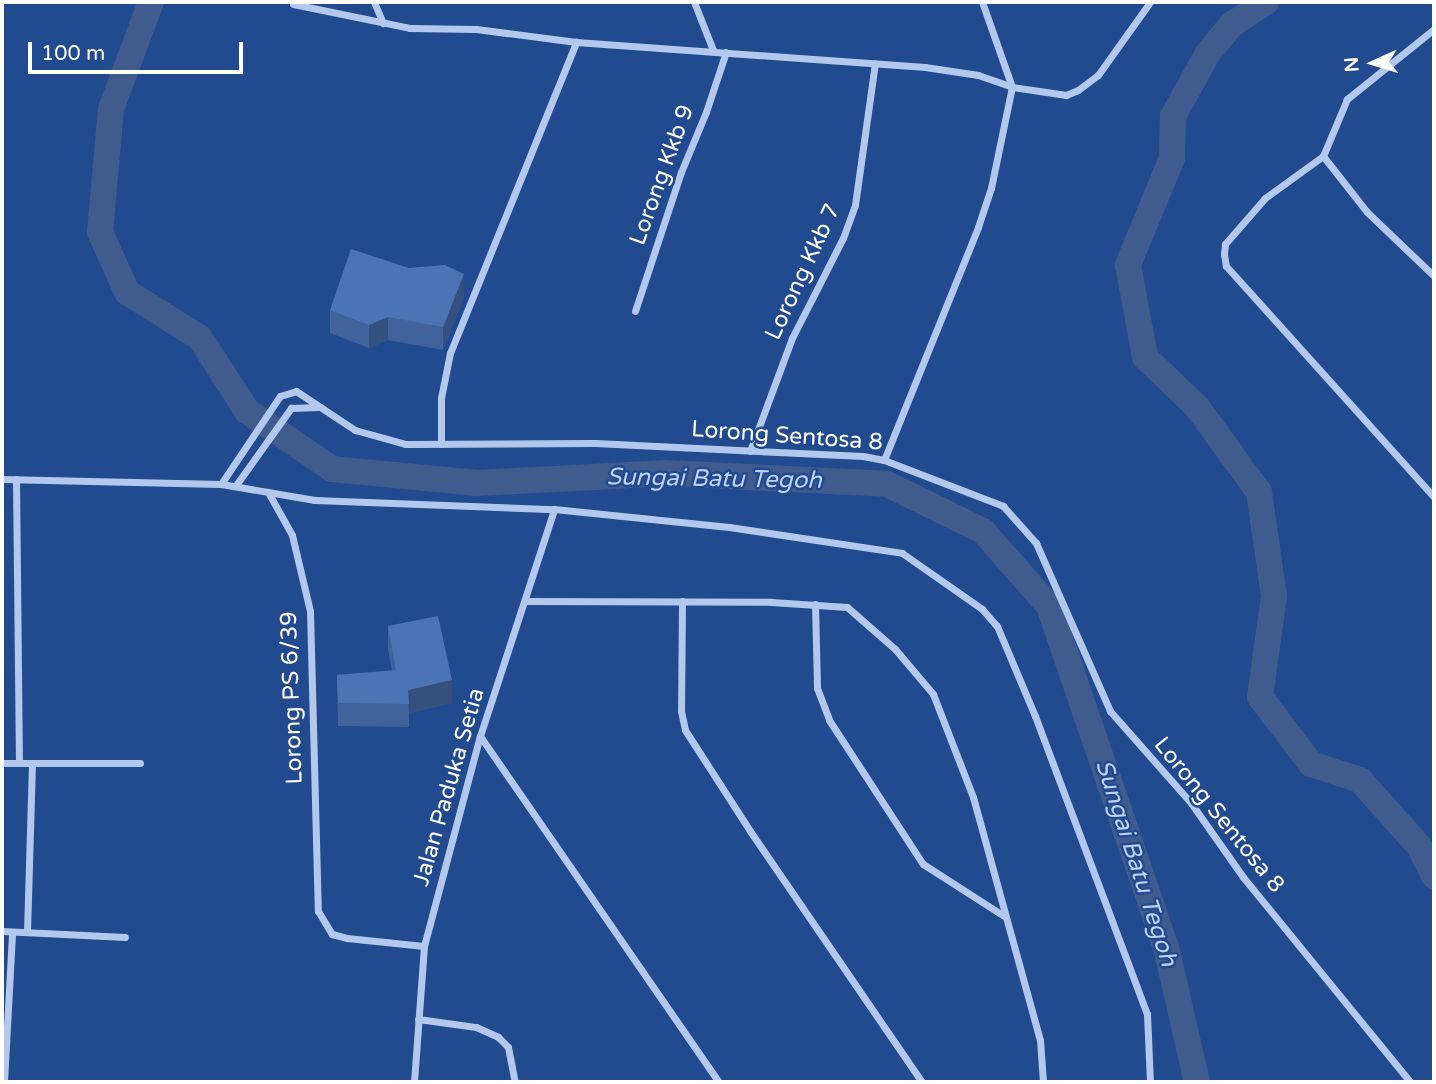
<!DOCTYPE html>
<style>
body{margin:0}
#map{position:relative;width:1436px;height:1084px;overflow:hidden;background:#224a8e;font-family:"Varela Round",sans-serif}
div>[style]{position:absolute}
.river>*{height:26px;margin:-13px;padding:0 13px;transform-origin:13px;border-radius:13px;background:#405c8e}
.street>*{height:7px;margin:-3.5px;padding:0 3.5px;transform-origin:3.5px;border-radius:3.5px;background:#b2c8ec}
.wall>*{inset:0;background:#40639c}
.shaded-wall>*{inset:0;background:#34507f}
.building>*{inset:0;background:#4b73b5}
span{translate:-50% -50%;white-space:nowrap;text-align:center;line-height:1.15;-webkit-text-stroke:5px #224a8e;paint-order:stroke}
.street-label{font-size:23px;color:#fff}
.water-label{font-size:24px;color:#bed2f3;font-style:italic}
.frame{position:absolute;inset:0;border:4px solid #fff;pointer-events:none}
.north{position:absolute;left:1338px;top:28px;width:70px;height:70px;-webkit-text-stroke:5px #224a8e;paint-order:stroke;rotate:266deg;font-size:19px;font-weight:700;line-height:28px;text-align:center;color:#fff}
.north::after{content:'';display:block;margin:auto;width:24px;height:32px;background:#fff;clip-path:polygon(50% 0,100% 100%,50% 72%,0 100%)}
.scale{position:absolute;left:28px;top:42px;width:215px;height:32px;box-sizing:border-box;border:4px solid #fff;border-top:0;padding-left:9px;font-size:21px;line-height:24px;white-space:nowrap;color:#fff;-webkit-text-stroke:5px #224a8e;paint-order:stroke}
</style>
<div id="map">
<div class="river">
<i style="left:151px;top:2px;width:114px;rotate:110.5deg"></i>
<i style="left:111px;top:109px;width:123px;rotate:95.1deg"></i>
<i style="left:100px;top:232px;width:66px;rotate:65.8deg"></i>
<i style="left:127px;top:292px;width:86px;rotate:32.2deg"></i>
<i style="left:200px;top:338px;width:87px;rotate:57.2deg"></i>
<i style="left:247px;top:411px;width:103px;rotate:34.3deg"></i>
<i style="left:332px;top:469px;width:146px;rotate:5.5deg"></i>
<i style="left:477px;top:483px;width:188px;rotate:-3deg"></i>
<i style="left:665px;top:473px;width:222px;rotate:2.8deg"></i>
<i style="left:887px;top:484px;width:107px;rotate:26.1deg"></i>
<i style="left:983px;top:531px;width:100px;rotate:48.7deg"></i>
<i style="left:1049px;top:606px;width:361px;rotate:71.1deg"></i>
<i style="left:1166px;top:947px;width:139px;rotate:77.1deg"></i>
<i style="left:1266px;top:2px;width:42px;rotate:146.7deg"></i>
<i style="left:1231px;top:25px;width:38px;rotate:129deg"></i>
<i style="left:1207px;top:55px;width:70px;rotate:119.1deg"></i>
<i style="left:1173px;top:116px;width:42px;rotate:91.4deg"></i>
<i style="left:1172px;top:158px;width:116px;rotate:112.4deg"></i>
<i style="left:1128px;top:265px;width:94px;rotate:79.5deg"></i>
<i style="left:1145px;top:357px;width:72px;rotate:43.9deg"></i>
<i style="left:1197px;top:407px;width:105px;rotate:53.9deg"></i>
<i style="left:1259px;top:492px;width:105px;rotate:81.8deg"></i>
<i style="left:1274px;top:596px;width:102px;rotate:97.9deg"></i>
<i style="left:1260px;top:697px;width:84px;rotate:52.7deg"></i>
<i style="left:1311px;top:764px;width:52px;rotate:18.1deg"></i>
<i style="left:1360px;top:780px;width:89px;rotate:48.2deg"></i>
<i style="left:1419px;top:846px;width:34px;rotate:63deg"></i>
</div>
<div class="street">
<i style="left:374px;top:2px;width:23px;rotate:67deg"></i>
<i style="left:694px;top:2px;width:52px;rotate:68.4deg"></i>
<i style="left:293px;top:4px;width:119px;rotate:11.6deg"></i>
<i style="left:410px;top:28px;width:66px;rotate:0.9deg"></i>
<i style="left:476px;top:29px;width:101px;rotate:7.4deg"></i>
<i style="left:576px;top:42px;width:350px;rotate:4.1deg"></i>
<i style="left:925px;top:67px;width:54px;rotate:8.6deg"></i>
<i style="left:978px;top:75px;width:36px;rotate:19deg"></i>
<i style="left:1012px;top:87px;width:55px;rotate:8.4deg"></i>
<i style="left:1066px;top:95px;width:13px;rotate:-23deg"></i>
<i style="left:1078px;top:90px;width:25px;rotate:-37deg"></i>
<i style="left:1098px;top:75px;width:90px;rotate:-54.5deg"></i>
<i style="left:1434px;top:29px;width:112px;rotate:141.2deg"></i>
<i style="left:1347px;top:99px;width:62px;rotate:112.8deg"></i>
<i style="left:1323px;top:156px;width:72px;rotate:144.1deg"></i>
<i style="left:1265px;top:198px;width:61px;rotate:131deg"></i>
<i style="left:1225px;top:244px;width:10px;rotate:96deg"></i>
<i style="left:1224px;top:254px;width:12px;rotate:81deg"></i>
<i style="left:1226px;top:266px;width:311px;rotate:48deg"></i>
<i style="left:1323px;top:156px;width:71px;rotate:51.8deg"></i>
<i style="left:1367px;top:212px;width:93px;rotate:43.7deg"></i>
<i style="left:635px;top:311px;width:146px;rotate:-71.7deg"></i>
<i style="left:681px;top:172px;width:65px;rotate:-67.4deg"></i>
<i style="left:706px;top:112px;width:63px;rotate:-71.6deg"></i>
<i style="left:441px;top:444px;width:46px;rotate:-90deg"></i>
<i style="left:441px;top:398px;width:46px;rotate:-78.7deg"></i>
<i style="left:450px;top:353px;width:336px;rotate:-67.9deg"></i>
<i style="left:750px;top:451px;width:121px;rotate:-69.6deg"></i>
<i style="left:792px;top:338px;width:112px;rotate:-63deg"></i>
<i style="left:843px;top:238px;width:35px;rotate:-70deg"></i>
<i style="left:855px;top:205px;width:143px;rotate:-82deg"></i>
<i style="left:884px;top:460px;width:251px;rotate:-68deg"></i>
<i style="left:978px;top:227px;width:41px;rotate:-71.6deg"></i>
<i style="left:991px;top:188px;width:103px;rotate:-78.3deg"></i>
<i style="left:1012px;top:87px;width:90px;rotate:-109.4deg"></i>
<i style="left:2px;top:479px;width:219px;rotate:1.3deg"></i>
<i style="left:221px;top:484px;width:95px;rotate:9.7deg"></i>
<i style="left:315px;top:500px;width:239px;rotate:2.2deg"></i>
<i style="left:554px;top:509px;width:176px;rotate:5.9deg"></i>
<i style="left:729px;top:527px;width:175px;rotate:8.5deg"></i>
<i style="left:902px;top:553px;width:98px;rotate:35deg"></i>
<i style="left:982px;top:609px;width:23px;rotate:49deg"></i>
<i style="left:997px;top:626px;width:98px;rotate:67.1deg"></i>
<i style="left:1035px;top:716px;width:318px;rotate:69.4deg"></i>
<i style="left:1147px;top:1014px;width:68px;rotate:87.5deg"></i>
<i style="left:16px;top:479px;width:284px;rotate:89.4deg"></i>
<i style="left:221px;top:484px;width:106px;rotate:-56.2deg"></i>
<i style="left:280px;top:396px;width:17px;rotate:-17deg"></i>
<i style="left:296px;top:391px;width:71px;rotate:33.5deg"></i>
<i style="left:355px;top:430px;width:52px;rotate:15.6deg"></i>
<i style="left:405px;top:444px;width:190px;rotate:-0.3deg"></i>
<i style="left:595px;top:443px;width:268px;rotate:2.8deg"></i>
<i style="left:863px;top:456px;width:21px;rotate:11deg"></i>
<i style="left:884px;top:460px;width:128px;rotate:21.1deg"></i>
<i style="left:1003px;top:506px;width:50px;rotate:48.3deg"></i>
<i style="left:1036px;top:543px;width:184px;rotate:66.2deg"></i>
<i style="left:1110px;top:711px;width:123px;rotate:48.6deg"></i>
<i style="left:1191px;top:803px;width:90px;rotate:54.9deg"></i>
<i style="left:1243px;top:877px;width:264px;rotate:50.8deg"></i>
<i style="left:236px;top:485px;width:95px;rotate:-54.5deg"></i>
<i style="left:291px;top:408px;width:29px;rotate:-2deg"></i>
<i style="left:268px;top:492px;width:49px;rotate:60.8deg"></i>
<i style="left:292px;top:535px;width:78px;rotate:76.7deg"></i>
<i style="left:310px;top:611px;width:300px;rotate:88.5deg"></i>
<i style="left:318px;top:911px;width:27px;rotate:59deg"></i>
<i style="left:332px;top:934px;width:16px;rotate:15deg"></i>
<i style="left:347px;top:938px;width:77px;rotate:5.9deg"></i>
<i style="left:527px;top:601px;width:244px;rotate:0.2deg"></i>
<i style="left:771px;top:602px;width:76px;rotate:3.8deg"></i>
<i style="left:847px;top:607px;width:64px;rotate:41.2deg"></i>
<i style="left:895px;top:649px;width:59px;rotate:49.8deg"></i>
<i style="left:933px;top:694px;width:110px;rotate:68.8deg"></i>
<i style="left:973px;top:797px;width:252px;rotate:74.6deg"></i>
<i style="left:1040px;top:1040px;width:42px;rotate:85.9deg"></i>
<i style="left:682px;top:601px;width:110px;rotate:90.5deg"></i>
<i style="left:681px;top:711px;width:19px;rotate:78deg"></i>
<i style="left:685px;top:730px;width:120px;rotate:57.2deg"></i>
<i style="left:750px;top:831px;width:304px;rotate:55.6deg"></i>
<i style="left:815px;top:604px;width:84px;rotate:88.6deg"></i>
<i style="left:817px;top:688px;width:34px;rotate:69deg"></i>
<i style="left:829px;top:720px;width:172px;rotate:56.9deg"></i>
<i style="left:923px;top:864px;width:96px;rotate:32.7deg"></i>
<i style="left:480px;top:736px;width:421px;rotate:55.4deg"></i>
<i style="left:2px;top:763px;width:138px"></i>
<i style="left:2px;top:931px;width:123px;rotate:2.8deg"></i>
<i style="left:27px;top:932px;width:169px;rotate:-88.3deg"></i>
<i style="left:418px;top:1019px;width:59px;rotate:7.9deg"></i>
<i style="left:476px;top:1027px;width:24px;rotate:24deg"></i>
<i style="left:498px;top:1037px;width:14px;rotate:45deg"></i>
<i style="left:508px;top:1047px;width:36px;rotate:79deg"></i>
<i style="left:4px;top:1082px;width:150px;rotate:-86.9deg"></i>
<i style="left:414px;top:1082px;width:136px;rotate:-85.8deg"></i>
<i style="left:424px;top:946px;width:217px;rotate:-75.1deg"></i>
<i style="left:480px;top:736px;width:239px;rotate:-71.9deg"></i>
</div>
<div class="wall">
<i style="clip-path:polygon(464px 297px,443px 350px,388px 340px,369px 348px,330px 333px,330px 310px)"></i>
<i style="clip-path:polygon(388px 626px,452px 703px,409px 713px,409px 727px,338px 726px,337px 675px,392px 671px,388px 649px)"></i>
</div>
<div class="shaded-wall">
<i style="clip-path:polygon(464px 274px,464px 297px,443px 350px,443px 327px)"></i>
<i style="clip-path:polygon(388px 317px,388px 340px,369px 348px,369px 325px)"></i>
<i style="clip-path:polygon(452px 680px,452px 703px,409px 713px,408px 690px)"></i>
</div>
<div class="building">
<i style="clip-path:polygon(351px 249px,409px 268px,445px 265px,464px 274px,443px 327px,388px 317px,369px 325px,330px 310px)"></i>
<i style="clip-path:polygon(438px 616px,452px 680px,408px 690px,409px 704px,338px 703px,337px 675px,396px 670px,388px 626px)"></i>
</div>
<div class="street-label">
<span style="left:662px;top:175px;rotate:-70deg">Lorong Kkb 9</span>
<span style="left:803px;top:272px;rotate:-65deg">Lorong Kkb 7</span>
<span style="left:787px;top:436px;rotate:4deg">Lorong Sentosa 8</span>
<span style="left:292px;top:698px;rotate:-92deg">Lorong PS 6/39</span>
<span style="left:449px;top:787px;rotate:-74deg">Jalan Paduka Setia</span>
<span style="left:1219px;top:815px;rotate:51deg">Lorong Sentosa 8</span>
</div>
<div class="water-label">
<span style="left:714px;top:479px;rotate:1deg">Sungai Batu Tegoh</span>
<span style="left:1136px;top:863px;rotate:72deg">Sungai Batu Tegoh</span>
</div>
<div class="frame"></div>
<div class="north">N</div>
<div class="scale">100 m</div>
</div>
